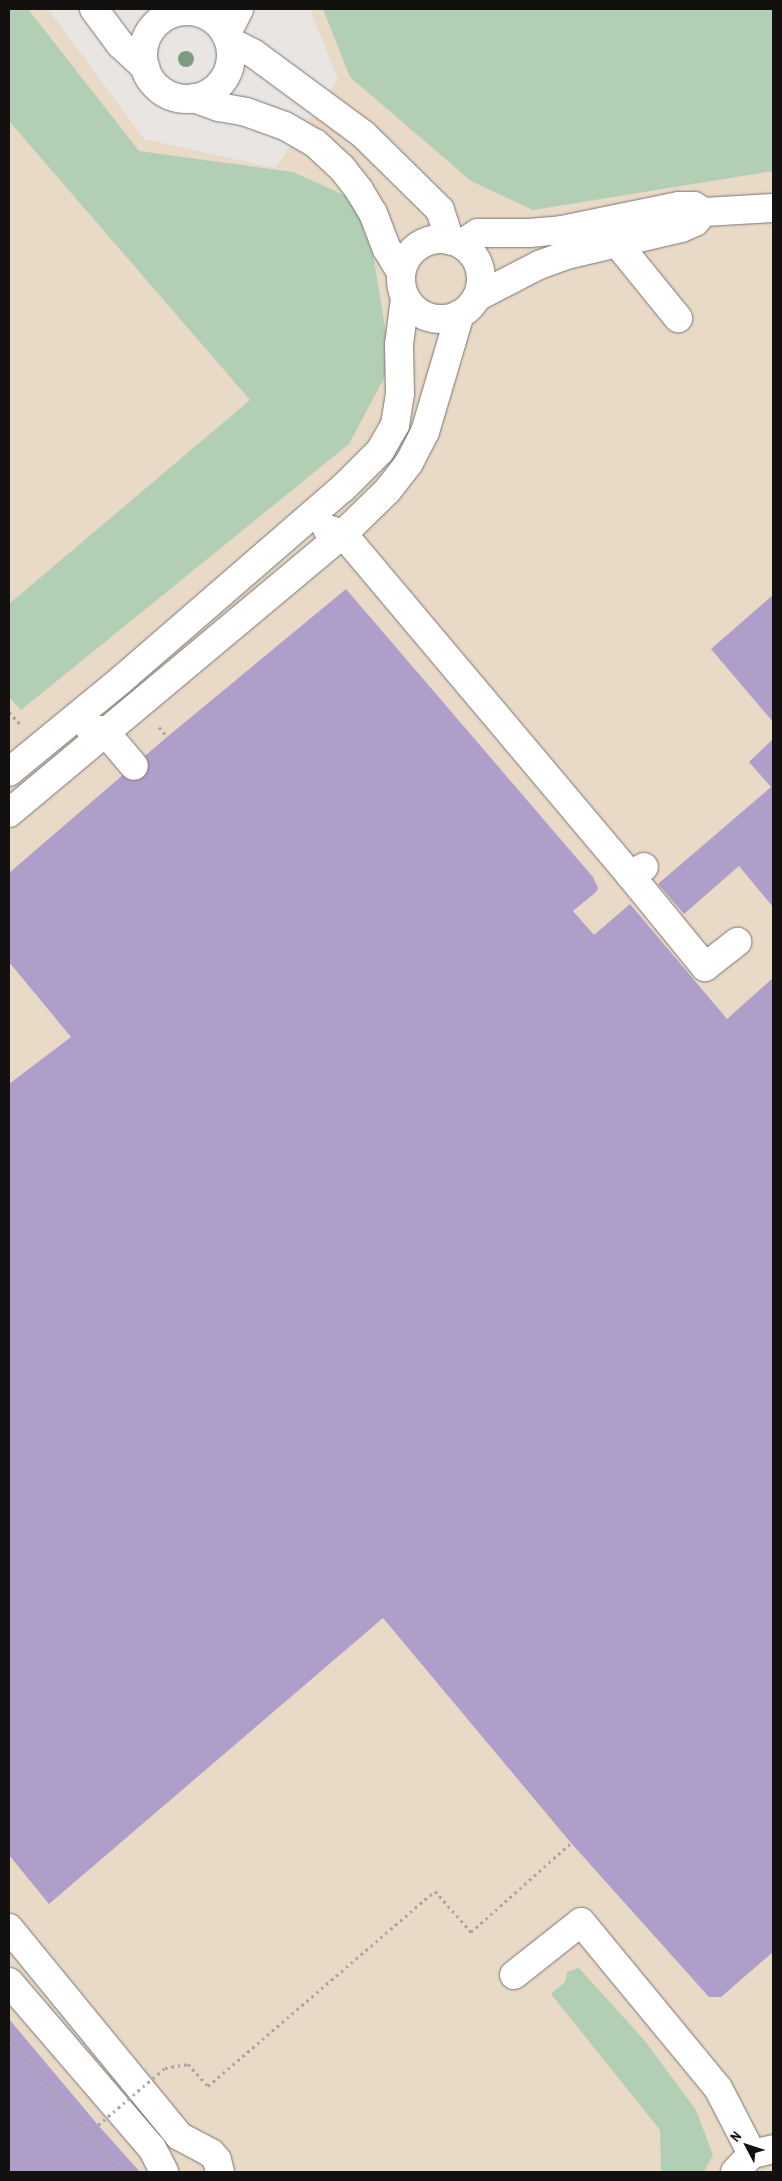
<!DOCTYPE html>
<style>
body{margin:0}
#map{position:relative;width:782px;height:2181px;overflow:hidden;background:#e8e5e2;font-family:"Archivo Narrow",sans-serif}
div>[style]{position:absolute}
.commercial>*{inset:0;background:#e9d9c7}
.green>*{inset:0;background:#b2ceb4}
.building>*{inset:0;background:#b09eca}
.path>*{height:3px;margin-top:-1.5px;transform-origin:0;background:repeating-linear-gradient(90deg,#a7a5a3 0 2.5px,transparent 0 6.5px)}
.roads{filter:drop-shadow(0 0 1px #797673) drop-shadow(0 0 1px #797673)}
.minor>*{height:28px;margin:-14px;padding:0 14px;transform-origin:14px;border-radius:14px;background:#fff}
.minor>.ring{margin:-14px;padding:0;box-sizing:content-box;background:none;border:28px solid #fff;border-radius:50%}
.path-bridge>*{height:3px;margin-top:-1.5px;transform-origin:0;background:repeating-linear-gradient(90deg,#a7a5a3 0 2.5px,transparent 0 6.5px)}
.trees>*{width:16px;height:16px;margin:-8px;border-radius:50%;background:#7e9a80}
span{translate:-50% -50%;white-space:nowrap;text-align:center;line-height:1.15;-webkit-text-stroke:4px #f5f2ef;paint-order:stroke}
.frame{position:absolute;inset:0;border:10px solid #121110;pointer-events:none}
.north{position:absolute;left:722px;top:2121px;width:50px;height:50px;-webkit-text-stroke:4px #f5f2ef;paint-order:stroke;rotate:310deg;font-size:14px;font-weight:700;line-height:20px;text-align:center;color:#121110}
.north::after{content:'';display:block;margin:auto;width:18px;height:22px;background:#121110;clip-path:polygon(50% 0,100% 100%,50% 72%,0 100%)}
</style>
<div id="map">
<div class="commercial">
<i style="clip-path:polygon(9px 9px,48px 9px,144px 139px,275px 168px,338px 79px,310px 9px,773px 9px,773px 2172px,9px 2172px)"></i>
</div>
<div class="green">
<i style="clip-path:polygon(9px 9px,28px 9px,139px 151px,293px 172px,353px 199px,374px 259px,391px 365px,349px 444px,21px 710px,9px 697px,9px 604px,250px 400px,9px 121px)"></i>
<i style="clip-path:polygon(323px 9px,773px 9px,773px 171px,533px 210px,471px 181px,350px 77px)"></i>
<i style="clip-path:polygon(579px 1968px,645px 2041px,696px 2110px,713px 2155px,704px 2172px,661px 2172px,660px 2130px,551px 1994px,565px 1982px,567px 1972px)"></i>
</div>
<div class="building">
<i style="clip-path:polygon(346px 589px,593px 877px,598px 888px,596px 892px,573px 911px,594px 935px,630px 904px,727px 1019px,773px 978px,773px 1952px,721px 1997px,709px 1997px,571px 1843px,383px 1618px,49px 1904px,9px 1855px,9px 1084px,71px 1037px,9px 962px,9px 873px,167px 737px)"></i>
<i style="clip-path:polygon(773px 595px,773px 722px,711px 649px)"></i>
<i style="clip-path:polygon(773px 739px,773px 907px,739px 866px,684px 914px,658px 884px,771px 787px,749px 762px)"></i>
<i style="clip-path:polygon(9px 2019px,98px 2125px,140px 2172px,9px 2172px)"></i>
</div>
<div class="path">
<i style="left:9px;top:712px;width:16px;rotate:47deg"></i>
<i style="left:159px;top:727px;width:13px;rotate:51deg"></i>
<i style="left:9px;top:2038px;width:175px;rotate:49.9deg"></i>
<i style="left:165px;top:2068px;width:23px;rotate:-10deg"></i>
<i style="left:188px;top:2064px;width:30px;rotate:48deg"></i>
<i style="left:208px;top:2086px;width:299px;rotate:-40.7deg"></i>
<i style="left:435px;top:1891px;width:55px;rotate:48.7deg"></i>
<i style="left:471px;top:1932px;width:134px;rotate:-41.7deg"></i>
</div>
<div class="roads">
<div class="minor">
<i style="left:94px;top:9px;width:44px;rotate:53.4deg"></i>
<i style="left:120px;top:44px;width:35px;rotate:43deg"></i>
<i class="ring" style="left:143px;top:11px;width:60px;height:60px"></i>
<i style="left:226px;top:35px;width:29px;rotate:-63deg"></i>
<i style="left:229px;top:41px;width:27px;rotate:27deg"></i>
<i style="left:253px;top:53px;width:137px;rotate:36.4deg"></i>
<i style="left:363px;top:134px;width:108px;rotate:44.6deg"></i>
<i style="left:440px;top:210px;width:32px;rotate:72deg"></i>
<i style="left:194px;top:98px;width:27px;rotate:20deg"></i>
<i style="left:219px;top:107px;width:27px;rotate:10deg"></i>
<i style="left:246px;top:112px;width:41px;rotate:19.7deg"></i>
<i style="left:285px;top:126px;width:34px;rotate:30deg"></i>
<i style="left:315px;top:143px;width:37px;rotate:43deg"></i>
<i style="left:342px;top:168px;width:28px;rotate:52deg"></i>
<i style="left:359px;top:190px;width:27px;rotate:59deg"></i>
<i style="left:373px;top:213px;width:39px;rotate:69deg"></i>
<i style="left:387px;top:249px;width:27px;rotate:59deg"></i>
<i class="ring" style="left:401px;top:239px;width:52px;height:52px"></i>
<i style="left:617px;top:243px;width:97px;rotate:50.9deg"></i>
<i style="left:461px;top:244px;width:20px;rotate:-33deg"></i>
<i style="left:478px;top:233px;width:51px"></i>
<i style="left:529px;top:233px;width:33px;rotate:-5deg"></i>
<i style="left:562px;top:230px;width:119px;rotate:-11.6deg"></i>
<i style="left:679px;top:206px;width:15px"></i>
<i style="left:694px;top:206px;width:12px;rotate:31deg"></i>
<i style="left:704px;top:212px;width:69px;rotate:-3.3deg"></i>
<i style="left:477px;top:297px;width:70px;rotate:-27.3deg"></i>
<i style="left:539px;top:265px;width:30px;rotate:-20deg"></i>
<i style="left:567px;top:255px;width:117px;rotate:-13.3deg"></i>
<i style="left:681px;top:228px;width:15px;rotate:-23deg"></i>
<i style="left:695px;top:222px;width:13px;rotate:-48deg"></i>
<i style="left:327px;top:529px;width:17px;rotate:17deg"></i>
<i style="left:343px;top:534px;width:446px;rotate:49.9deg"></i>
<i style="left:630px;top:875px;width:16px;rotate:-30deg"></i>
<i style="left:90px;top:729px;width:11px;rotate:5deg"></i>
<i style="left:101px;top:730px;width:6px;rotate:31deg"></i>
<i style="left:106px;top:733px;width:43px;rotate:49.7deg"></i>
<i style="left:9px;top:772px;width:145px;rotate:-39.4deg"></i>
<i style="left:121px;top:680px;width:294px;rotate:-40.9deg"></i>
<i style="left:343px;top:488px;width:52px;rotate:-45deg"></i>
<i style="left:380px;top:451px;width:30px;rotate:-60deg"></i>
<i style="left:395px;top:425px;width:31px;rotate:-81deg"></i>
<i style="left:400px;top:394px;width:49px;rotate:-91.2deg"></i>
<i style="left:399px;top:345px;width:47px;rotate:-82.7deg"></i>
<i style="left:9px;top:813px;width:435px;rotate:-39.9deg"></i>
<i style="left:343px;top:534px;width:63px;rotate:-44.4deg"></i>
<i style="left:388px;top:490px;width:34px;rotate:-52deg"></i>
<i style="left:409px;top:463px;width:35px;rotate:-63deg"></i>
<i style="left:425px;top:432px;width:123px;rotate:-73.5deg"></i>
<i style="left:630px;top:875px;width:119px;rotate:50.8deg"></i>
<i style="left:705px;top:967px;width:41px;rotate:-38deg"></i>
<i style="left:9px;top:1928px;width:269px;rotate:50.7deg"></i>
<i style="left:179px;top:2136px;width:36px;rotate:28deg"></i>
<i style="left:211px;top:2153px;width:9px;rotate:49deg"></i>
<i style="left:217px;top:2160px;width:12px;rotate:76deg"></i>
<i style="left:514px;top:1975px;width:85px;rotate:-38.3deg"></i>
<i style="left:581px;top:1922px;width:215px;rotate:50.5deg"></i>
<i style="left:718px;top:2088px;width:74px;rotate:62.7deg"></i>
<i style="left:9px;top:1982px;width:219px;rotate:49.3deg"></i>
<i style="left:152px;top:2148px;width:27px;rotate:63deg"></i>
<i style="left:735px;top:2172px;width:25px;rotate:-47deg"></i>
<i style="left:752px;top:2154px;width:22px;rotate:-13deg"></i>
</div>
</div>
<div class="path-bridge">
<i style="left:98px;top:2125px;width:88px;rotate:-40.4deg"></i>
</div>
<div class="trees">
<i style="left:186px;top:59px"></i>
</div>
<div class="frame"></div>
<div class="north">N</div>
</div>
